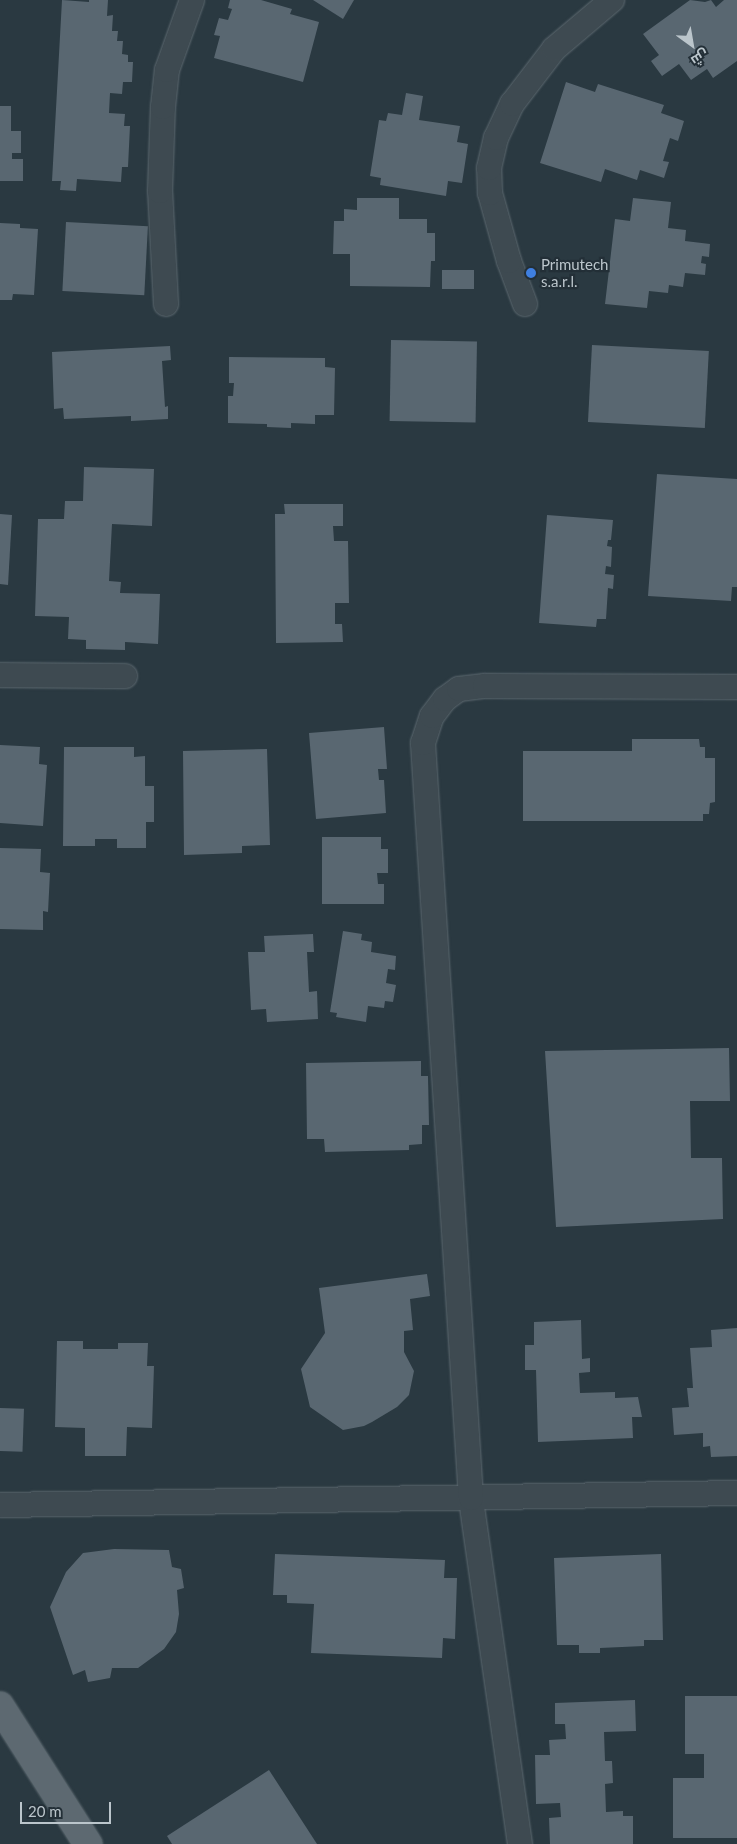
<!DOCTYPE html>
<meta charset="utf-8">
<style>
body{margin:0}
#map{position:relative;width:737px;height:1844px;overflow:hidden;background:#2a3941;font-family:Lato,Cairo,sans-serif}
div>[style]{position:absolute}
.building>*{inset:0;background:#596771;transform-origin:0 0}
.roads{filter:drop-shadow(0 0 1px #5c686f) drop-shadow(0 0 1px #5c686f)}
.minor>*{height:24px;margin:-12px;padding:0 12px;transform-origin:12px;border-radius:12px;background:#3e4a51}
.primary>*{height:28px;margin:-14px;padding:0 14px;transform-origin:14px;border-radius:14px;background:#5d6971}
.dots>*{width:14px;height:14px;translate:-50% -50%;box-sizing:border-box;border:2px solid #232f37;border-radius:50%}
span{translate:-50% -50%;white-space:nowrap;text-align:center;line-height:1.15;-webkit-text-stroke:4.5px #232f37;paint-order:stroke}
.poi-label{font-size:15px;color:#bbc5cb}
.left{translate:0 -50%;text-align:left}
.north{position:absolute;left:667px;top:20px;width:50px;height:50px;-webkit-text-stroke:4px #232f37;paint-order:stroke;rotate:148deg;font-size:14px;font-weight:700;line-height:20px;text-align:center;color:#bbc5cb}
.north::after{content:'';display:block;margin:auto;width:18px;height:22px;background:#bbc5cb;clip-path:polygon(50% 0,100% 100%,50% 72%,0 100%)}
.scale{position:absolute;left:20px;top:1802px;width:91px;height:22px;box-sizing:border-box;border:2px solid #bbc5cb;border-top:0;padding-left:6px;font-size:15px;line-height:18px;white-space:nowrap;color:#bbc5cb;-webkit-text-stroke:4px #232f37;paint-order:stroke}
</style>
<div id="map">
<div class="building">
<i style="clip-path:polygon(62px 0,89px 2px,89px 0,108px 0,107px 16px,113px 15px,112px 31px,118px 31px,117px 41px,123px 41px,122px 54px,128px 55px,128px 62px,133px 62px,132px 82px,123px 82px,122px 94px,110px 93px,109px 113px,125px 114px,124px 126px,130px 126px,128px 167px,122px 167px,121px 182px,77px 179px,76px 191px,60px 190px,61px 181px,52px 181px)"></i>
<i style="clip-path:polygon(230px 0,261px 0,292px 9px,290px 14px,319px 22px,303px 82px,214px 58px,220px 36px,214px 35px,219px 18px,228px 20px,232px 9px,228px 8px)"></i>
<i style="clip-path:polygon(313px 0,354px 0,343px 19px)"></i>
<i style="clip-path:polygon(690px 0,705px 2px,711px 0,716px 7px,724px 0,737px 0,737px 61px,713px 78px,707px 69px,691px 80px,679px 64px,662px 76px,651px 61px,659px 55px,643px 34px)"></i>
<i style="clip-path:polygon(566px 82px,595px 92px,598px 84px,664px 105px,661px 113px,684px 121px,678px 141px,670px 138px,663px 161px,669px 162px,664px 178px,640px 170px,637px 180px,605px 169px,601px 182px,540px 163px)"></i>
<i style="clip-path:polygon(406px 93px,423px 96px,419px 120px,460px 126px,457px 142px,468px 144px,462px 183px,448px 181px,446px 196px,380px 185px,381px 178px,370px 176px,379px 120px,386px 121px,388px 113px,402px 115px)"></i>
<i style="clip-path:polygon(0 106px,11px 106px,11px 131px,21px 131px,21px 153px,12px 153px,12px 159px,23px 159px,23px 181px,0 181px)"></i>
<i style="clip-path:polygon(357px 198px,399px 198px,399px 219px,427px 219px,427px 233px,435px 233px,435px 261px,431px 261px,430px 287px,350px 286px,350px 254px,333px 254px,334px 221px,344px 221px,344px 209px,357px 210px)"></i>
<i style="clip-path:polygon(633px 198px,671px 202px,668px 228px,686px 230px,685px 241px,710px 244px,709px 257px,702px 256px,701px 263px,706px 264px,705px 275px,685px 273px,683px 287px,669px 285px,668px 293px,649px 291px,647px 308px,605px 304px,615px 219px,630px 221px)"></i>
<i style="left:66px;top:222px;width:82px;height:69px;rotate:3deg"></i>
<i style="clip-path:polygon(0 223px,20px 224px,20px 228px,38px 229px,34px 295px,13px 294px,12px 300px,0 300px)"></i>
<i style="left:474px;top:270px;width:19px;height:32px;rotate:90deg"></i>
<i style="left:391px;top:340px;width:86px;height:81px;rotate:1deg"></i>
<i style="left:592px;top:345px;width:117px;height:77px;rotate:3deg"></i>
<i style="clip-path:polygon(170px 346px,171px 360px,162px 361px,165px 407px,168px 406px,168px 419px,131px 421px,131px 416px,64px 419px,63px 408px,54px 409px,52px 352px)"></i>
<i style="clip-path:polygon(229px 357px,325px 358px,325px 367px,335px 368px,334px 415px,315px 415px,315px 424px,291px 423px,291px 428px,267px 427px,267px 424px,228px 423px,228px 396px,233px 396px,234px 383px,229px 383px)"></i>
<i style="clip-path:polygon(84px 467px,154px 469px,152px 526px,112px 524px,109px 581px,121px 582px,120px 593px,160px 594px,158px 644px,125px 642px,125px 650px,86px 649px,86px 640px,68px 639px,69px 617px,35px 616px,38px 519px,64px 519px,65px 501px,83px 501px)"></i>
<i style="clip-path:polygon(657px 474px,737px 479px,737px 587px,732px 587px,731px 601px,648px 596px)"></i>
<i style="clip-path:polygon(284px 504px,343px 504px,343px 526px,333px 526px,334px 541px,348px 541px,349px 603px,335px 603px,335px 624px,342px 624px,343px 642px,276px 643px,275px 514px,285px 514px)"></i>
<i style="clip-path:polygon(0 514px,12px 515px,8px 585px,0 584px)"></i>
<i style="clip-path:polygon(547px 515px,613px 520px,611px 540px,608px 540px,607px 546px,612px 547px,611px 567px,606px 566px,605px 574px,614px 575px,613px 589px,608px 588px,606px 619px,597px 619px,596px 627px,539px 623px)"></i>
<i style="clip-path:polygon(384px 727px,387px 769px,378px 769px,379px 780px,384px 780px,386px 813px,316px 819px,309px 733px)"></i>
<i style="clip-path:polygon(632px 739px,699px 739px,700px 747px,705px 747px,705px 758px,715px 758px,715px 802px,710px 803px,709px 814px,703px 814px,703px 821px,523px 821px,523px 751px,632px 751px)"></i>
<i style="clip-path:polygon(0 745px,40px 747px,39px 764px,47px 765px,43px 826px,0 823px)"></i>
<i style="clip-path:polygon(64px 747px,134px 747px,134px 757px,145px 756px,145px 786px,154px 786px,154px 822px,146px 822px,146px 848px,117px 848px,117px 839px,95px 839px,95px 846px,63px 846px)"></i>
<i style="clip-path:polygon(267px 749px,270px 845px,242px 846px,242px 853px,184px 855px,183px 751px)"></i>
<i style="clip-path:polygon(322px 837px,381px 837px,381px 849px,388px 849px,388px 873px,377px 873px,378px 884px,384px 884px,384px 904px,322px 904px)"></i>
<i style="clip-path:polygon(0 848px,41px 849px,40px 872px,50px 873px,48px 912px,43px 911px,43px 930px,0 929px)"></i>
<i style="clip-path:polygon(343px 931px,362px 934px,361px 940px,372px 942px,371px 952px,396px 956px,395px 970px,388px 969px,386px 983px,396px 985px,393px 1002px,385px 1001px,384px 1008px,368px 1006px,366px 1022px,336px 1017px,337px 1013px,330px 1012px)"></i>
<i style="clip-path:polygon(313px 934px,314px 952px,307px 952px,309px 992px,317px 991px,318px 1019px,267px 1022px,266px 1009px,251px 1010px,248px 952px,265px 952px,264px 936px)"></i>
<i style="clip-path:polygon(729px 1048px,730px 1101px,690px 1101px,691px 1158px,722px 1158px,723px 1219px,556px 1227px,545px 1051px)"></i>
<i style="clip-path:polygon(421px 1061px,421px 1076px,428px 1076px,429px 1125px,422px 1125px,422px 1144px,409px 1145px,409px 1150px,325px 1152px,324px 1139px,307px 1139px,306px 1063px)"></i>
<i style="clip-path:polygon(427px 1274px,430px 1296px,410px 1299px,413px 1330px,404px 1331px,404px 1352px,414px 1371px,409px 1395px,397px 1407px,372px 1422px,364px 1426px,343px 1430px,310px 1407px,301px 1369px,325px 1333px,319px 1288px)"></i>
<i style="clip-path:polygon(581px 1320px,582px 1359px,590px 1358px,590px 1372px,579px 1373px,580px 1393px,615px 1392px,615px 1398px,638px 1397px,642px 1417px,632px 1417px,633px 1438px,538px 1442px,536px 1370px,525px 1370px,525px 1345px,534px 1345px,534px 1322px)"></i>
<i style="clip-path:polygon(737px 1328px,737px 1456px,711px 1457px,710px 1446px,703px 1447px,703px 1433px,674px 1435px,672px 1408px,689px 1407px,687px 1388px,693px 1388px,690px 1348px,712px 1347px,711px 1330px)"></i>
<i style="clip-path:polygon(57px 1341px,83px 1341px,83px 1349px,118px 1349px,118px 1343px,148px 1343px,147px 1366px,154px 1366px,152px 1428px,127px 1427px,126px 1456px,85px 1456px,85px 1428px,55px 1427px)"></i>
<i style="left:0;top:1408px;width:24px;height:43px;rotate:2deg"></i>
<i style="clip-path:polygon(114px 1549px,169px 1550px,172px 1567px,181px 1569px,184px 1588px,177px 1590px,179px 1614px,176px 1632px,164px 1649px,138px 1668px,112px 1668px,110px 1678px,88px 1682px,85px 1670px,73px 1675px,50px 1607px,66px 1572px,83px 1553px)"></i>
<i style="clip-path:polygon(275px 1554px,445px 1560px,444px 1578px,457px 1578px,455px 1639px,443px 1638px,442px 1658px,311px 1653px,314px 1604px,287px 1603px,287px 1595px,273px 1595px)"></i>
<i style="clip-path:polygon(661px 1554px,663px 1640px,644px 1640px,644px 1646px,600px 1648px,600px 1653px,579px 1653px,579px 1645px,557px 1645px,554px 1558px)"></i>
<i style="clip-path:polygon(685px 1696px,737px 1696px,737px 1838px,673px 1838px,673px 1778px,704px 1778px,704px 1754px,685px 1754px)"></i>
<i style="clip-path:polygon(635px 1700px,636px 1731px,604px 1732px,605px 1761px,612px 1761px,613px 1783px,605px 1784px,606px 1812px,623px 1811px,623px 1816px,633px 1816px,633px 1844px,550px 1844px,549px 1818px,561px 1817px,560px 1803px,536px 1804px,535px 1755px,550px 1755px,549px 1740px,566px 1739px,565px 1724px,555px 1724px,555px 1703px)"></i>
<i style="clip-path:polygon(269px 1770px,317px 1844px,172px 1844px,167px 1836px)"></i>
</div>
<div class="roads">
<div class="minor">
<i style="left:166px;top:304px;width:113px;rotate:-93deg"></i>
<i style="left:160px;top:191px;width:84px;rotate:-88deg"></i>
<i style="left:163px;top:107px;width:37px;rotate:-84deg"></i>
<i style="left:167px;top:70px;width:74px;rotate:-70.3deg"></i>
<i style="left:525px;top:304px;width:46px;rotate:-110.4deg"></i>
<i style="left:509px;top:261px;width:71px;rotate:-105.6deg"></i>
<i style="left:490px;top:193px;width:25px;rotate:-92deg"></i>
<i style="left:489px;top:168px;width:31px;rotate:-77deg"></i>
<i style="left:496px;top:138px;width:38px;rotate:-65deg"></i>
<i style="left:512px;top:104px;width:69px;rotate:-52.6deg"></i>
<i style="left:554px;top:49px;width:76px;rotate:-40.2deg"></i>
<i style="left:0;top:675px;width:125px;rotate:0.5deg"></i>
<i style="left:0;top:1505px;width:737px;rotate:-0.93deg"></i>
<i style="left:520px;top:1844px;width:349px;rotate:-98.1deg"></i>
<i style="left:471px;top:1498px;width:757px;rotate:-93.64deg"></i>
<i style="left:423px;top:743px;width:28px;rotate:-72deg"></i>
<i style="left:432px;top:716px;width:21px;rotate:-53deg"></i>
<i style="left:445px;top:699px;width:17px;rotate:-36deg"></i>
<i style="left:459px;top:689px;width:26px;rotate:-7deg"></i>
<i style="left:485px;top:686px;width:252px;rotate:0.2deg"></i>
</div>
<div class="primary">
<i style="left:0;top:1706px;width:164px;rotate:57.5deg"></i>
</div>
</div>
<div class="dots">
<i style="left:531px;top:273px;background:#3f7fe0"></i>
</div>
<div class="poi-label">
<span class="left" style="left:541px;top:273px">Primutech<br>s.a.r.l.</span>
</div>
<div class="north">ش</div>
<div class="scale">20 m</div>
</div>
